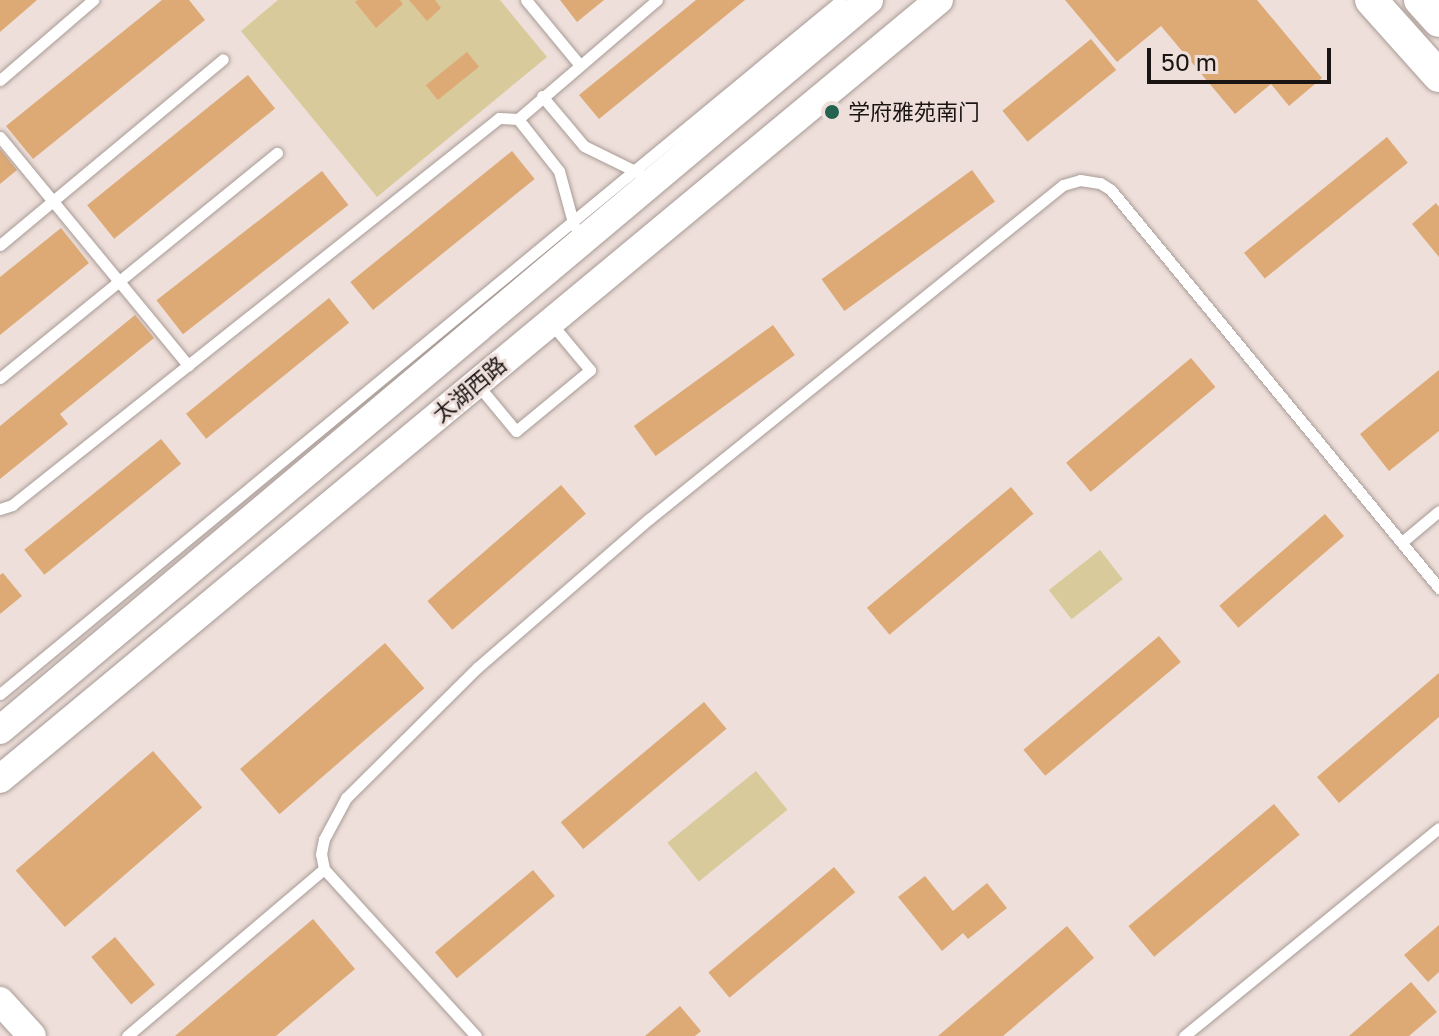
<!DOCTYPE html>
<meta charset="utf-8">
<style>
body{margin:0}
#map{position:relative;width:1439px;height:1036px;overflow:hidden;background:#eedfda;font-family:"Golos Text","Noto Sans SC",sans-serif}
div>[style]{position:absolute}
.green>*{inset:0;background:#d9ca9b;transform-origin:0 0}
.building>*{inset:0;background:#ddaa76;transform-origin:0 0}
.roads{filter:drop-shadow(0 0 2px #a89b96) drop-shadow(0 0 2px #a89b96)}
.service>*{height:11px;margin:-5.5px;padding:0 5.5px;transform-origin:5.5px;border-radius:5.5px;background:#fff}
.tertiary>*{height:28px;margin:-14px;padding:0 14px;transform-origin:14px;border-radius:14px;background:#fff}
.secondary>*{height:32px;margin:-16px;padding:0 16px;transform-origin:16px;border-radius:16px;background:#fff}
.dots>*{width:22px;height:22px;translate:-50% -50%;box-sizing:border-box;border:4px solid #eedfda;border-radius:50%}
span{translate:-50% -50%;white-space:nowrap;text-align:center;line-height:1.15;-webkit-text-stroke:6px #eedfda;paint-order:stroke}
.poi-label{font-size:22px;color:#1a1513}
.left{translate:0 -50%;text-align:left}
.street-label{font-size:22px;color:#1a1513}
.scale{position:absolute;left:1147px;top:48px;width:184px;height:36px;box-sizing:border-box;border:4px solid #1a1513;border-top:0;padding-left:10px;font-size:24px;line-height:28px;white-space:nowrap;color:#1a1513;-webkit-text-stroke:6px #eedfda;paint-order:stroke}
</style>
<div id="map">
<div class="green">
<i style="clip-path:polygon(278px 0,500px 0,547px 57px,377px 197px,241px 31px)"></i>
<i style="left:1100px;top:550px;width:37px;height:65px;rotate:52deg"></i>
<i style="left:756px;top:771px;width:50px;height:114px;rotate:51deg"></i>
</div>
<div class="building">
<i style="clip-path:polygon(0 0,37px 0,0 32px)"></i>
<i style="clip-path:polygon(162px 0,189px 0,205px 20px,33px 159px,6px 126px)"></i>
<i style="clip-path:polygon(358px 0,400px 0,403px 4px,376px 28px,355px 2px)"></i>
<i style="clip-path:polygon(409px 0,435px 0,441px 8px,427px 21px)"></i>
<i style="clip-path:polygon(560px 0,604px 0,577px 22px)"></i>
<i style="clip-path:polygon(696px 0,745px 0,599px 119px,579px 95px)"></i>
<i style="clip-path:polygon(1065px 0,1257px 0,1322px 78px,1289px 106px,1271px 84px,1235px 114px,1161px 26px,1117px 62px)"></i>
<i style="left:1091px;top:39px;width:40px;height:114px;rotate:51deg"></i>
<i style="left:467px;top:52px;width:19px;height:53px;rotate:51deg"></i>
<i style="left:248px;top:75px;width:43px;height:207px;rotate:51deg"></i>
<i style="left:1387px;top:137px;width:33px;height:184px;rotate:51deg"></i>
<i style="clip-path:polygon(0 149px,17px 170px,0 184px)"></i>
<i style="left:512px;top:151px;width:36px;height:208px;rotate:51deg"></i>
<i style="left:972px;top:170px;width:39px;height:186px;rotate:54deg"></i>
<i style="left:322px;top:171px;width:43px;height:210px;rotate:52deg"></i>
<i style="clip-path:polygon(1436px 203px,1439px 207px,1439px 257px,1412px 224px)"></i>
<i style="clip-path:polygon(61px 228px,89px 263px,0 335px,0 277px)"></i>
<i style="left:329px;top:298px;width:32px;height:184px;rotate:51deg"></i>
<i style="clip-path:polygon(135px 315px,154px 338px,60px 414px,68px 424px,0 479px,0 426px)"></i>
<i style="left:773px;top:325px;width:37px;height:172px;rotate:54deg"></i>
<i style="left:1191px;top:358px;width:38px;height:163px;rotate:50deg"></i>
<i style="clip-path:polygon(1439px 370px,1439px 431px,1389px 471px,1360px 434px)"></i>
<i style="left:161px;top:439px;width:32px;height:176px;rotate:51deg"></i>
<i style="left:561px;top:485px;width:38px;height:177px;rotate:49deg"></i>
<i style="left:1011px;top:487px;width:35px;height:188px;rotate:50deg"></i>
<i style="left:1325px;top:514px;width:29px;height:140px;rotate:49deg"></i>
<i style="clip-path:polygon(3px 573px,22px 596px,0 614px,0 575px)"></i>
<i style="left:1159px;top:636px;width:34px;height:177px;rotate:50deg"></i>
<i style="left:385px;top:643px;width:60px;height:192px;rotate:49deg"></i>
<i style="clip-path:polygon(1439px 673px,1439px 717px,1339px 803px,1317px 777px)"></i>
<i style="left:704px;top:702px;width:35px;height:187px;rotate:50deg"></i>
<i style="left:153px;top:751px;width:75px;height:182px;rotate:49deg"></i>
<i style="left:1274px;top:804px;width:40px;height:190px;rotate:50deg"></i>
<i style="left:834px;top:867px;width:33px;height:164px;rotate:50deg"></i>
<i style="left:533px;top:870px;width:34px;height:128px;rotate:50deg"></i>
<i style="clip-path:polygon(925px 876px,953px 911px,987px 883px,1007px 908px,968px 939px,963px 933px,942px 951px,898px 897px)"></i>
<i style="clip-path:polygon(313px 919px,355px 969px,276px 1036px,175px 1036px)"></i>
<i style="clip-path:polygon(1439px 925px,1439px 972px,1428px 982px,1404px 955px)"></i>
<i style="clip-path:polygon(1067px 926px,1094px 958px,1003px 1036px,938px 1036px)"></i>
<i style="left:115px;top:937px;width:62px;height:31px;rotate:50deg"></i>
<i style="clip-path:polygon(1411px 982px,1437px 1012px,1409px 1036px,1349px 1036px)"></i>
<i style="clip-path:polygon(680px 1006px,701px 1031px,695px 1036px,645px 1036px)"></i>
</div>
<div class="roads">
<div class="service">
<i style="left:526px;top:0;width:83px;rotate:50.4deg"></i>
<i style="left:0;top:80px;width:123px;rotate:-40.7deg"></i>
<i style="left:542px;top:96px;width:65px;rotate:50deg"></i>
<i style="left:584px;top:146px;width:61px;rotate:26.1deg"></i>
<i style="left:518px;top:119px;width:66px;rotate:51.7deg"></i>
<i style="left:559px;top:171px;width:57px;rotate:74.7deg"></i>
<i style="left:0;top:137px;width:296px;rotate:50.5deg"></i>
<i style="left:0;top:245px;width:290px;rotate:-39.8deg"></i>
<i style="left:0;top:378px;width:357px;rotate:-39.1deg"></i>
<i style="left:477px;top:384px;width:61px;rotate:50.3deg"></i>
<i style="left:516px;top:431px;width:96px;rotate:-39.5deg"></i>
<i style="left:590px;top:370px;width:62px;rotate:-129.8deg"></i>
<i style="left:0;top:509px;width:13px;rotate:-18deg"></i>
<i style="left:12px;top:505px;width:622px;rotate:-38.47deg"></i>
<i style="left:499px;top:118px;width:19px;rotate:3deg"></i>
<i style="left:518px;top:119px;width:183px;rotate:-40.6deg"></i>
<i style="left:1402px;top:542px;width:48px;rotate:-40deg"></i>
<i style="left:0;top:694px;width:1090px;rotate:-39.53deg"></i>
<i style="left:127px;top:1036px;width:258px;rotate:-40.3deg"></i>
<i style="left:476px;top:1036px;width:226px;rotate:-132.3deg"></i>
<i style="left:324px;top:869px;width:15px;rotate:-101deg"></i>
<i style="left:321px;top:854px;width:15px;rotate:-79deg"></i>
<i style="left:324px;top:839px;width:47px;rotate:-61.8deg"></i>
<i style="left:346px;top:798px;width:186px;rotate:-44.8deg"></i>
<i style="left:478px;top:667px;width:226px;rotate:-40.9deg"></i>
<i style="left:649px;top:519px;width:532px;rotate:-38.9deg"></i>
<i style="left:1063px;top:185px;width:18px;rotate:-16deg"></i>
<i style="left:1080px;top:180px;width:20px;rotate:9deg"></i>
<i style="left:1100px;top:183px;width:13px;rotate:32deg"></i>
<i style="left:1111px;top:190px;width:516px;rotate:50.51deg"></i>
<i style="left:1184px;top:1036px;width:329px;rotate:-39.2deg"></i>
</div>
<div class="tertiary">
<i style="left:0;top:730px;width:1135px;rotate:-40.03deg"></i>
<i style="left:0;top:779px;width:1220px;rotate:-39.68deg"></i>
<i style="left:0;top:1001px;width:47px;rotate:47.6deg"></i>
</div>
<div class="secondary">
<i style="left:1371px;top:0;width:102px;rotate:48.2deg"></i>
<i style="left:1420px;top:0;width:28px;rotate:48deg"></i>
</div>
</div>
<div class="dots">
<i style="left:832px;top:112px;background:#24634f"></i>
</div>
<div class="poi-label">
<span class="left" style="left:848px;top:112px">学府雅苑南门</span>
</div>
<div class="street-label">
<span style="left:469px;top:389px;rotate:-40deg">太湖西路</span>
</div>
<div class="scale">50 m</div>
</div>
